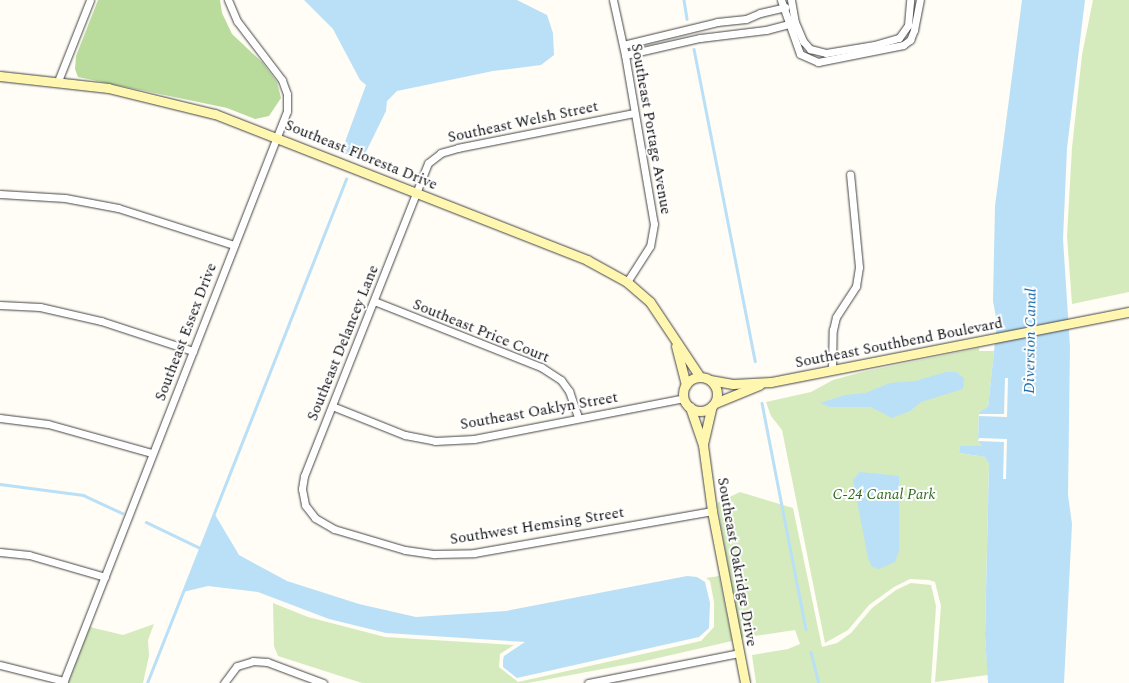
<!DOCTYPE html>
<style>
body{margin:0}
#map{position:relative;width:1129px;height:683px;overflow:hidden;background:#fffdf5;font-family:Spectral,serif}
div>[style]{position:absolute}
.green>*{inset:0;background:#d5ebbd}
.forest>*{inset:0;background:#b9dc9c}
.water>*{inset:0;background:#b9e0f7}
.pier>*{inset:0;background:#fffdf5}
.stream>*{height:2.5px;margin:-1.25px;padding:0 1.25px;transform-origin:1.25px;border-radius:1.25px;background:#b9e0f7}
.roads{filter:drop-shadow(0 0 1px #444) drop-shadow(0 0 1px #444)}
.street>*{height:7px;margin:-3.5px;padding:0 3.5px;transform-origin:3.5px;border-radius:3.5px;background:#fff}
.secondary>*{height:9px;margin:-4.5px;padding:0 4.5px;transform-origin:4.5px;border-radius:4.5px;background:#fff6b0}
.secondary>.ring{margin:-4.5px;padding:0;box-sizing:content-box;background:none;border:9px solid #fff6b0;border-radius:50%}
span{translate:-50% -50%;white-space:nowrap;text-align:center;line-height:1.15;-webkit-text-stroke:4px #fff;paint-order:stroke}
.street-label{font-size:15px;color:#111}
.park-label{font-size:15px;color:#2f6b1f;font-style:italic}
.water-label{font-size:16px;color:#1768a6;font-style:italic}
</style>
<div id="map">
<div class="green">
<i style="clip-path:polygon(1093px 0,1129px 0,1129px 292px,1072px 304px,1067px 236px,1072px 148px,1082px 55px)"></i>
<i style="clip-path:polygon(979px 348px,979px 351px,994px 351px,988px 408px,979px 412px,978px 441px,982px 446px,960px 446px,959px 453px,985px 457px,989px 464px,985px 635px,988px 675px,935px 682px,941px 606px,935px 582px,929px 580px,910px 579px,894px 587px,869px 605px,848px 630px,825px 643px,782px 430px,771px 416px,766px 402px,811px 392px,833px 380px,862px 372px)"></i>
<i style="clip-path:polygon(740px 492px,793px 508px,822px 647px,837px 643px,851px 633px,872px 608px,896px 590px,911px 583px,931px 585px,936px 606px,931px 683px,756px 683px,752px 655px,788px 649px,800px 644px,795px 630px,741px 638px,717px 503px)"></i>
<i style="clip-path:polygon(719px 576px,732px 641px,645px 661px,528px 683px,362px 683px,278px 656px,274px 646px,273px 603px,308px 617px,385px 637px,514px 645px,500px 654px,499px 667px,518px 682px,701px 641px,714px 627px,714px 602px,710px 581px,706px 578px)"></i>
<i style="clip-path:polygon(154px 624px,148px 640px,149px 656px,143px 683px,68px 683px,90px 627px,123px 635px)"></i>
</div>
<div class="forest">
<i style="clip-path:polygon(98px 0,220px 0,222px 13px,232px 34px,262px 62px,277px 82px,281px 98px,269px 116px,255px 119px,227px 108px,78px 77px,75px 69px,76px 56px)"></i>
</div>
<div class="water">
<i style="clip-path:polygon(304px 0,517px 0,547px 15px,553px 33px,554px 55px,541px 65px,493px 71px,397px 91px,387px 101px,386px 111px,362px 160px,343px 153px,342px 150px,366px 85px,360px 80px,333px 29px)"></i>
<i style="clip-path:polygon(1022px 0,1085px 0,1067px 148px,1063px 239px,1070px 347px,1068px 495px,1072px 524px,1064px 683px,988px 683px,985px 635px,989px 464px,985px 457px,959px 453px,960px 446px,982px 446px,978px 441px,979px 412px,988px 407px,997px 323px,993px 301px,995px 206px)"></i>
<i style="clip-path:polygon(946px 372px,956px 372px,964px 378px,963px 389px,921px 402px,910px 411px,892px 418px,871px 407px,830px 407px,820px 403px,845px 395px,865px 393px,890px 383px,915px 381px)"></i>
<i style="clip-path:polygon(860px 472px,899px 476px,899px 551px,895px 562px,879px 569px,872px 567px,868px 558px,853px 480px)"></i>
<i style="clip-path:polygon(214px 513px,239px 555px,287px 581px,359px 604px,416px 617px,506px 611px,687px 576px,697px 577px,705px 582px,710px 603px,709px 628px,699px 637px,517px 678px,503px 667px,503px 660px,504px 656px,525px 642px,386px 633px,329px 619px,258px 592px,208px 586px,183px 592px)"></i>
</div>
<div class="pier">
<i style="clip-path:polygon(1005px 378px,1008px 378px,1007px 417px,979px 416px,979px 414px,1004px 414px)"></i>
<i style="clip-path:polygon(979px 438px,1007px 439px,1006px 479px,1003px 479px,1004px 442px,978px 441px)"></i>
</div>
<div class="stream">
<i style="left:684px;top:0;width:19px;rotate:81deg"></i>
<i style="left:694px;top:49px;width:318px;rotate:78.9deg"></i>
<i style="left:762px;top:403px;width:230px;rotate:79deg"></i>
<i style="left:0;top:484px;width:84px;rotate:7.5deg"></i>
<i style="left:83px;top:495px;width:43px;rotate:24.8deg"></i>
<i style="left:146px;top:522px;width:60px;rotate:25.7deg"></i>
<i style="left:811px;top:652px;width:32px;rotate:76deg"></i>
<i style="left:147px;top:683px;width:542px;rotate:-68.45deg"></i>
</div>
<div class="roads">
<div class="street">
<i style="left:613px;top:0;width:56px;rotate:77.7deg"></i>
<i style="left:625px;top:55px;width:171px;rotate:80.3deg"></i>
<i style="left:654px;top:224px;width:22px;rotate:100deg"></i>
<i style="left:650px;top:246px;width:43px;rotate:122.6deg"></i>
<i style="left:781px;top:0;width:57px;rotate:70.6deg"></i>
<i style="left:800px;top:54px;width:20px;rotate:24deg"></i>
<i style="left:818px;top:62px;width:87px;rotate:-11.3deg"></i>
<i style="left:903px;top:45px;width:9px;rotate:-36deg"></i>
<i style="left:910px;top:40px;width:11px;rotate:-68deg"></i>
<i style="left:914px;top:30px;width:31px;rotate:-79deg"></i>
<i style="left:791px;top:0;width:22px;rotate:80deg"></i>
<i style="left:795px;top:22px;width:21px;rotate:67deg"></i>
<i style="left:803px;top:41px;width:11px;rotate:49deg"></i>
<i style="left:810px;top:49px;width:16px;rotate:14deg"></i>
<i style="left:826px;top:53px;width:49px;rotate:-9.5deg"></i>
<i style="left:874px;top:45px;width:26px;rotate:-16deg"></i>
<i style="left:899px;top:38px;width:16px;rotate:-55deg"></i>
<i style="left:908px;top:25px;width:25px;rotate:-85deg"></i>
<i style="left:623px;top:45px;width:97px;rotate:-13.7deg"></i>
<i style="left:717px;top:22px;width:29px;rotate:-6deg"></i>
<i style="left:746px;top:19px;width:15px;rotate:-23deg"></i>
<i style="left:760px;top:13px;width:26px;rotate:-13deg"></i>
<i style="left:625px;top:55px;width:77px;rotate:-12.8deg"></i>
<i style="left:700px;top:38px;width:66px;rotate:-6.9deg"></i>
<i style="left:766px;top:30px;width:27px;rotate:-15deg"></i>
<i style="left:58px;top:81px;width:87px;rotate:-68.4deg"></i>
<i style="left:634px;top:113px;width:179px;rotate:168.8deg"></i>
<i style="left:458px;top:148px;width:18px;rotate:164deg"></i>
<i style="left:441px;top:153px;width:16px;rotate:142deg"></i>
<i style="left:428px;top:163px;width:337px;rotate:111.6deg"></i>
<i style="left:304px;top:476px;width:13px;rotate:99deg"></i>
<i style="left:302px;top:489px;width:16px;rotate:79deg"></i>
<i style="left:305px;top:505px;width:16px;rotate:52deg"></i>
<i style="left:315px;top:518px;width:22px;rotate:30deg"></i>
<i style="left:334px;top:529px;width:74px;rotate:16.5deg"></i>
<i style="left:405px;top:550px;width:30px;rotate:8deg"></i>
<i style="left:435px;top:554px;width:39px;rotate:-1deg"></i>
<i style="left:474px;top:553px;width:242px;rotate:-10deg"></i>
<i style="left:0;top:194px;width:65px;rotate:3.5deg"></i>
<i style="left:65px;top:198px;width:54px;rotate:10.7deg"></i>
<i style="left:118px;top:208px;width:122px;rotate:17.7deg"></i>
<i style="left:374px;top:301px;width:180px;rotate:21.6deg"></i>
<i style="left:541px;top:367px;width:24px;rotate:33deg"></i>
<i style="left:561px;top:380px;width:14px;rotate:54deg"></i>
<i style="left:569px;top:391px;width:28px;rotate:71deg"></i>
<i style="left:0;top:305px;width:40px;rotate:2.9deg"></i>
<i style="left:40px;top:307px;width:63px;rotate:12.9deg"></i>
<i style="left:101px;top:321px;width:97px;rotate:18.1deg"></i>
<i style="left:832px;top:369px;width:39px;rotate:-89deg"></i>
<i style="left:833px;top:330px;width:13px;rotate:-77deg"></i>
<i style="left:836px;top:317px;width:37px;rotate:-57deg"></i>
<i style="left:856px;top:286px;width:19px;rotate:-81deg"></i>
<i style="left:859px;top:267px;width:93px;rotate:-95.5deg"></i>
<i style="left:332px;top:406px;width:79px;rotate:21.7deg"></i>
<i style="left:405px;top:435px;width:31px;rotate:11deg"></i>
<i style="left:435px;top:441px;width:39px;rotate:-3deg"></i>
<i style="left:474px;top:439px;width:214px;rotate:-11deg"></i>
<i style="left:0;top:418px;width:48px;rotate:7.1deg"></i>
<i style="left:48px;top:424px;width:108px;rotate:15.6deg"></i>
<i style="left:0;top:552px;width:29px;rotate:6deg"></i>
<i style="left:29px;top:555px;width:79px;rotate:16.1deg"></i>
<i style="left:0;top:665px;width:66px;rotate:14deg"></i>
<i style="left:63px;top:683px;width:614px;rotate:-68.61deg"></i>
<i style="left:287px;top:111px;width:17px;rotate:-90deg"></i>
<i style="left:287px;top:94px;width:15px;rotate:-110deg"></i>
<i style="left:282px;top:80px;width:74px;rotate:-127.3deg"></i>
<i style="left:237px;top:21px;width:23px;rotate:-113deg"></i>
<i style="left:224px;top:683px;width:21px;rotate:-53deg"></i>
<i style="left:237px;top:666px;width:17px;rotate:-17deg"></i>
<i style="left:253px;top:661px;width:14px;rotate:4deg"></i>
<i style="left:267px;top:662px;width:60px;rotate:20.6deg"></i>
<i style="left:588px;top:683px;width:154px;rotate:-11.2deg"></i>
</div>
<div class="secondary">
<i style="left:0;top:76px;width:109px;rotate:6.3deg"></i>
<i style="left:108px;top:88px;width:110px;rotate:13.7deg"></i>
<i style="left:215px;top:114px;width:400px;rotate:21.4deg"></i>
<i style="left:587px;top:260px;width:46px;rotate:28.8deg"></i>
<i style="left:627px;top:282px;width:30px;rotate:41deg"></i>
<i style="left:650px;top:302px;width:90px;rotate:56.3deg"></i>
<i style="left:676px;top:346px;width:40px;rotate:75.6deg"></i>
<i class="ring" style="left:683px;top:377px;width:25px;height:25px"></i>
<i style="left:710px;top:380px;width:23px;rotate:10deg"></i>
<i style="left:733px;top:384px;width:38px;rotate:-3deg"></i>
<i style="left:771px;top:382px;width:365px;rotate:-11.1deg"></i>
<i style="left:715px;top:403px;width:48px;rotate:-22.2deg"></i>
<i style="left:690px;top:407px;width:40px;rotate:71.1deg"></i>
<i style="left:703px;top:445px;width:67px;rotate:82.2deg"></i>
<i style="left:712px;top:511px;width:175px;rotate:79.1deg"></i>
<i style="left:703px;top:444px;width:39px;rotate:-77deg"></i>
</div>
</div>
<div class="street-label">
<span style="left:523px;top:122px;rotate:-12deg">Southeast Welsh Street</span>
<span style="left:651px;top:129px;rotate:80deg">Southeast Portage Avenue</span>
<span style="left:361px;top:155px;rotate:22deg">Southeast Floresta Drive</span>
<span style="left:481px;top:331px;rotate:22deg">Southeast Price Court</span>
<span style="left:186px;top:332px;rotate:-69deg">Southeast Essex Drive</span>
<span style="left:343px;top:343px;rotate:-68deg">Southeast Delancey Lane</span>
<span style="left:899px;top:343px;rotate:-11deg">Southeast Southbend Boulevard</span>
<span style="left:539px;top:411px;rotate:-10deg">Southeast Oaklyn Street</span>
<span style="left:537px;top:526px;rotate:-9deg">Southwest Hemsing Street</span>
<span style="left:737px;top:562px;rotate:80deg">Southeast Oakridge Drive</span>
</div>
<div class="park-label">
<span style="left:884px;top:495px">C-24 Canal Park</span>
</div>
<div class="water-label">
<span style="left:1030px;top:341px;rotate:-89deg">Diversion Canal</span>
</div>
</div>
